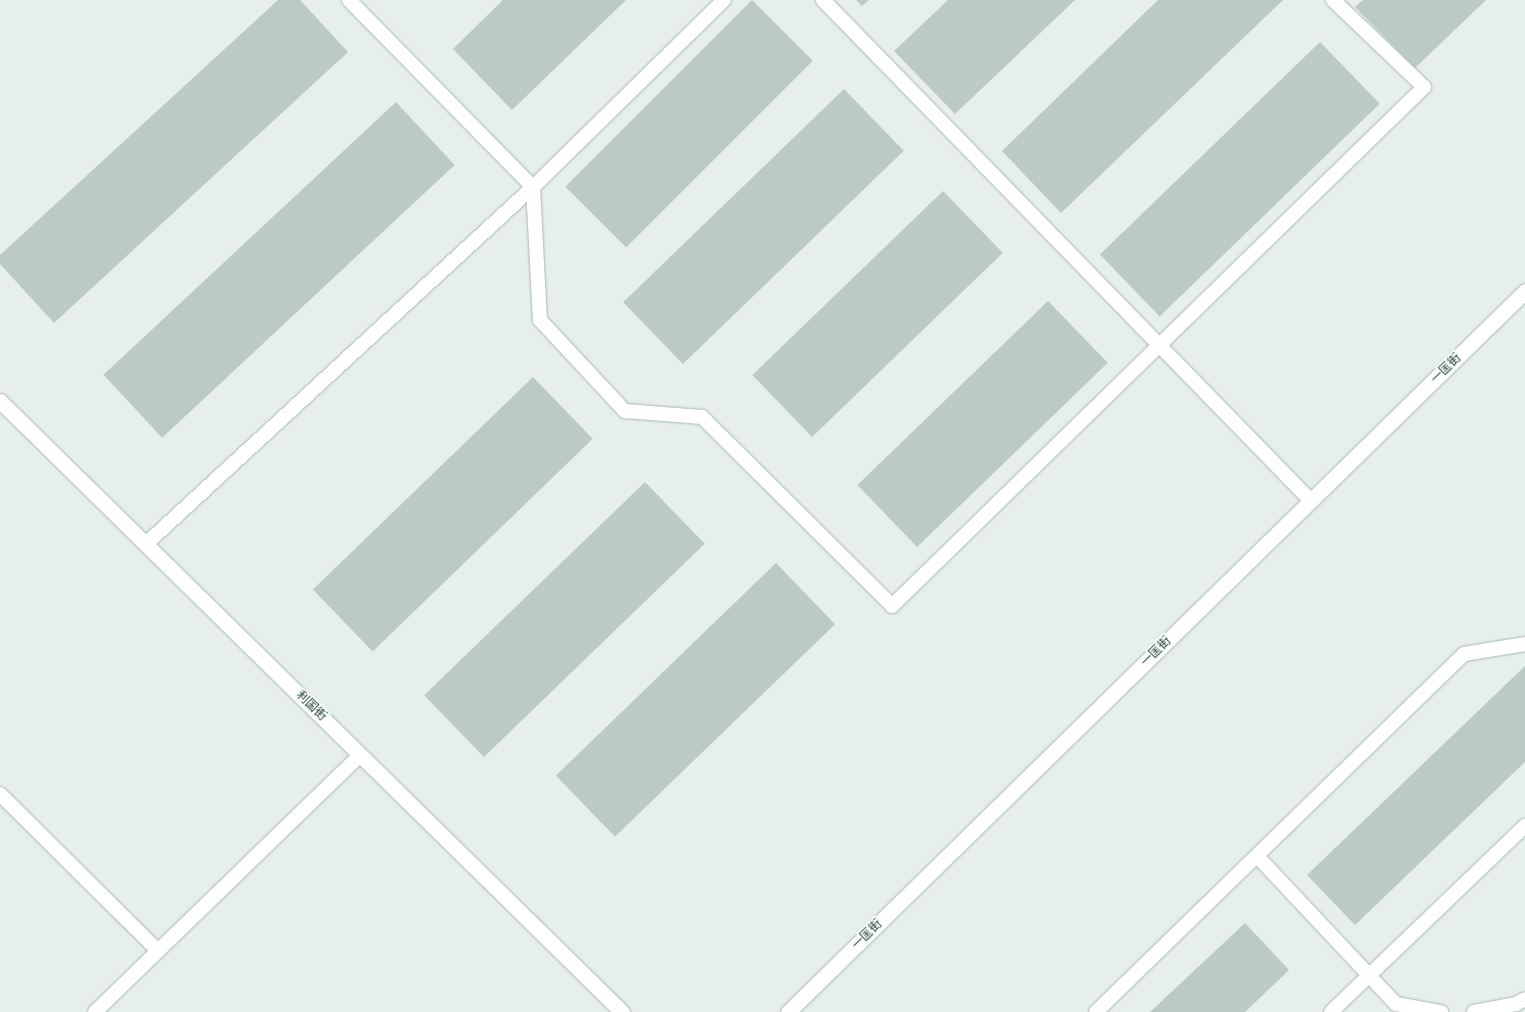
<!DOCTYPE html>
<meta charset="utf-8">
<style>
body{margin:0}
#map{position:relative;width:1525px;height:1012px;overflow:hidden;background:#e6efeb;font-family:Signika,"Noto Sans SC",sans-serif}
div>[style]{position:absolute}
.building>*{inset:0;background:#bbcac4;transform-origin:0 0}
.roads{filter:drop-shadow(0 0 1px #a8b8b2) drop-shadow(0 0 1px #a8b8b2)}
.lane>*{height:14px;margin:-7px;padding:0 7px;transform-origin:7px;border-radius:7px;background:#fff}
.secondary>*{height:15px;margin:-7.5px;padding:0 7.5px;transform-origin:7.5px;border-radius:7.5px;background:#fff}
span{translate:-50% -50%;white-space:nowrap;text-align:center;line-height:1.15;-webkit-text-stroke:4px #f7fbf9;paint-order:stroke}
.street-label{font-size:12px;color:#24423a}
</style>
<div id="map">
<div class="building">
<i style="clip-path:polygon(278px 0,300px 0,348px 52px,54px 323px,0 264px,0 255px)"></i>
<i style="clip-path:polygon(503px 0,626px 0,512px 110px,453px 49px)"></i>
<i style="left:752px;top:0;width:86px;height:264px;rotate:45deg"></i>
<i style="clip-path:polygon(856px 0,869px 0,862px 6px)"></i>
<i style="clip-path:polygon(948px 0,1075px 0,955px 114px,894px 51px)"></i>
<i style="clip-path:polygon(1158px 0,1283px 0,1061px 213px,1002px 151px)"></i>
<i style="clip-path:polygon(1363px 0,1486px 0,1415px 68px,1355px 7px)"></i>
<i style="left:1320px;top:42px;width:86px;height:306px;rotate:46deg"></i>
<i style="left:844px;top:89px;width:86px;height:307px;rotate:46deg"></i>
<i style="left:396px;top:102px;width:86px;height:400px;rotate:47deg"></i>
<i style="left:943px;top:191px;width:86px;height:265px;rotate:46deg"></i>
<i style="left:1048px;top:301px;width:86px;height:265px;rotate:46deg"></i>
<i style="left:533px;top:377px;width:86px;height:306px;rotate:46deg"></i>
<i style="left:645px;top:482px;width:86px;height:307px;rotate:46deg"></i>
<i style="left:776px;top:563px;width:85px;height:306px;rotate:46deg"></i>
<i style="clip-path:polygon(1525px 666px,1525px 762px,1355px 925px,1307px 875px)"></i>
<i style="clip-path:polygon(1245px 923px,1289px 970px,1245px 1012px,1150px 1012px)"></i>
</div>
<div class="roads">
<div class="lane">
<i style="left:349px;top:0;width:262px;rotate:45.5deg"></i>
<i style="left:533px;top:187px;width:133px;rotate:87deg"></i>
<i style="left:540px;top:320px;width:125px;rotate:47deg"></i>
<i style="left:625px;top:411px;width:77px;rotate:4.5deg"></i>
<i style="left:702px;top:417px;width:268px;rotate:44.8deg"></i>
<i style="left:892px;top:606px;width:743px;rotate:-44.29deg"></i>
<i style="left:1424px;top:87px;width:126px;rotate:-136.3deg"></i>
<i style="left:823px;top:0;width:699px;rotate:45.75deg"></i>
<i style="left:146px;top:544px;width:527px;rotate:-42.69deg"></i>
<i style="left:533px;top:187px;width:267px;rotate:-44.4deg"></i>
<i style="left:0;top:794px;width:223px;rotate:44.8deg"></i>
<i style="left:1257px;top:856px;width:203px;rotate:46.8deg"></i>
<i style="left:1396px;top:1004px;width:46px;rotate:10.1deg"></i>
<i style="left:95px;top:1012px;width:369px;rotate:-44.1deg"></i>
<i style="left:1096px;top:1012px;width:513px;rotate:-44.21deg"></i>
<i style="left:1464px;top:654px;width:62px;rotate:-9.3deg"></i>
<i style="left:1331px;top:1012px;width:269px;rotate:-43.8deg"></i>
<i style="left:1474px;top:1012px;width:43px;rotate:-10.8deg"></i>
<i style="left:1516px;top:1004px;width:10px;rotate:-29deg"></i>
</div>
<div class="secondary">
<i style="left:0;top:401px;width:872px;rotate:44.49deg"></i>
<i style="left:788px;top:1012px;width:1031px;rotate:-44.37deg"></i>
</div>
</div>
<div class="street-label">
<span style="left:1446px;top:369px;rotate:-44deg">一匡街</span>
<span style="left:1156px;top:652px;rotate:-44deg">一匡街</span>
<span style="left:311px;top:706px;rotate:44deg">利国街</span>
<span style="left:867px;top:935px;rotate:-44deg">一匡街</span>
</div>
</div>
